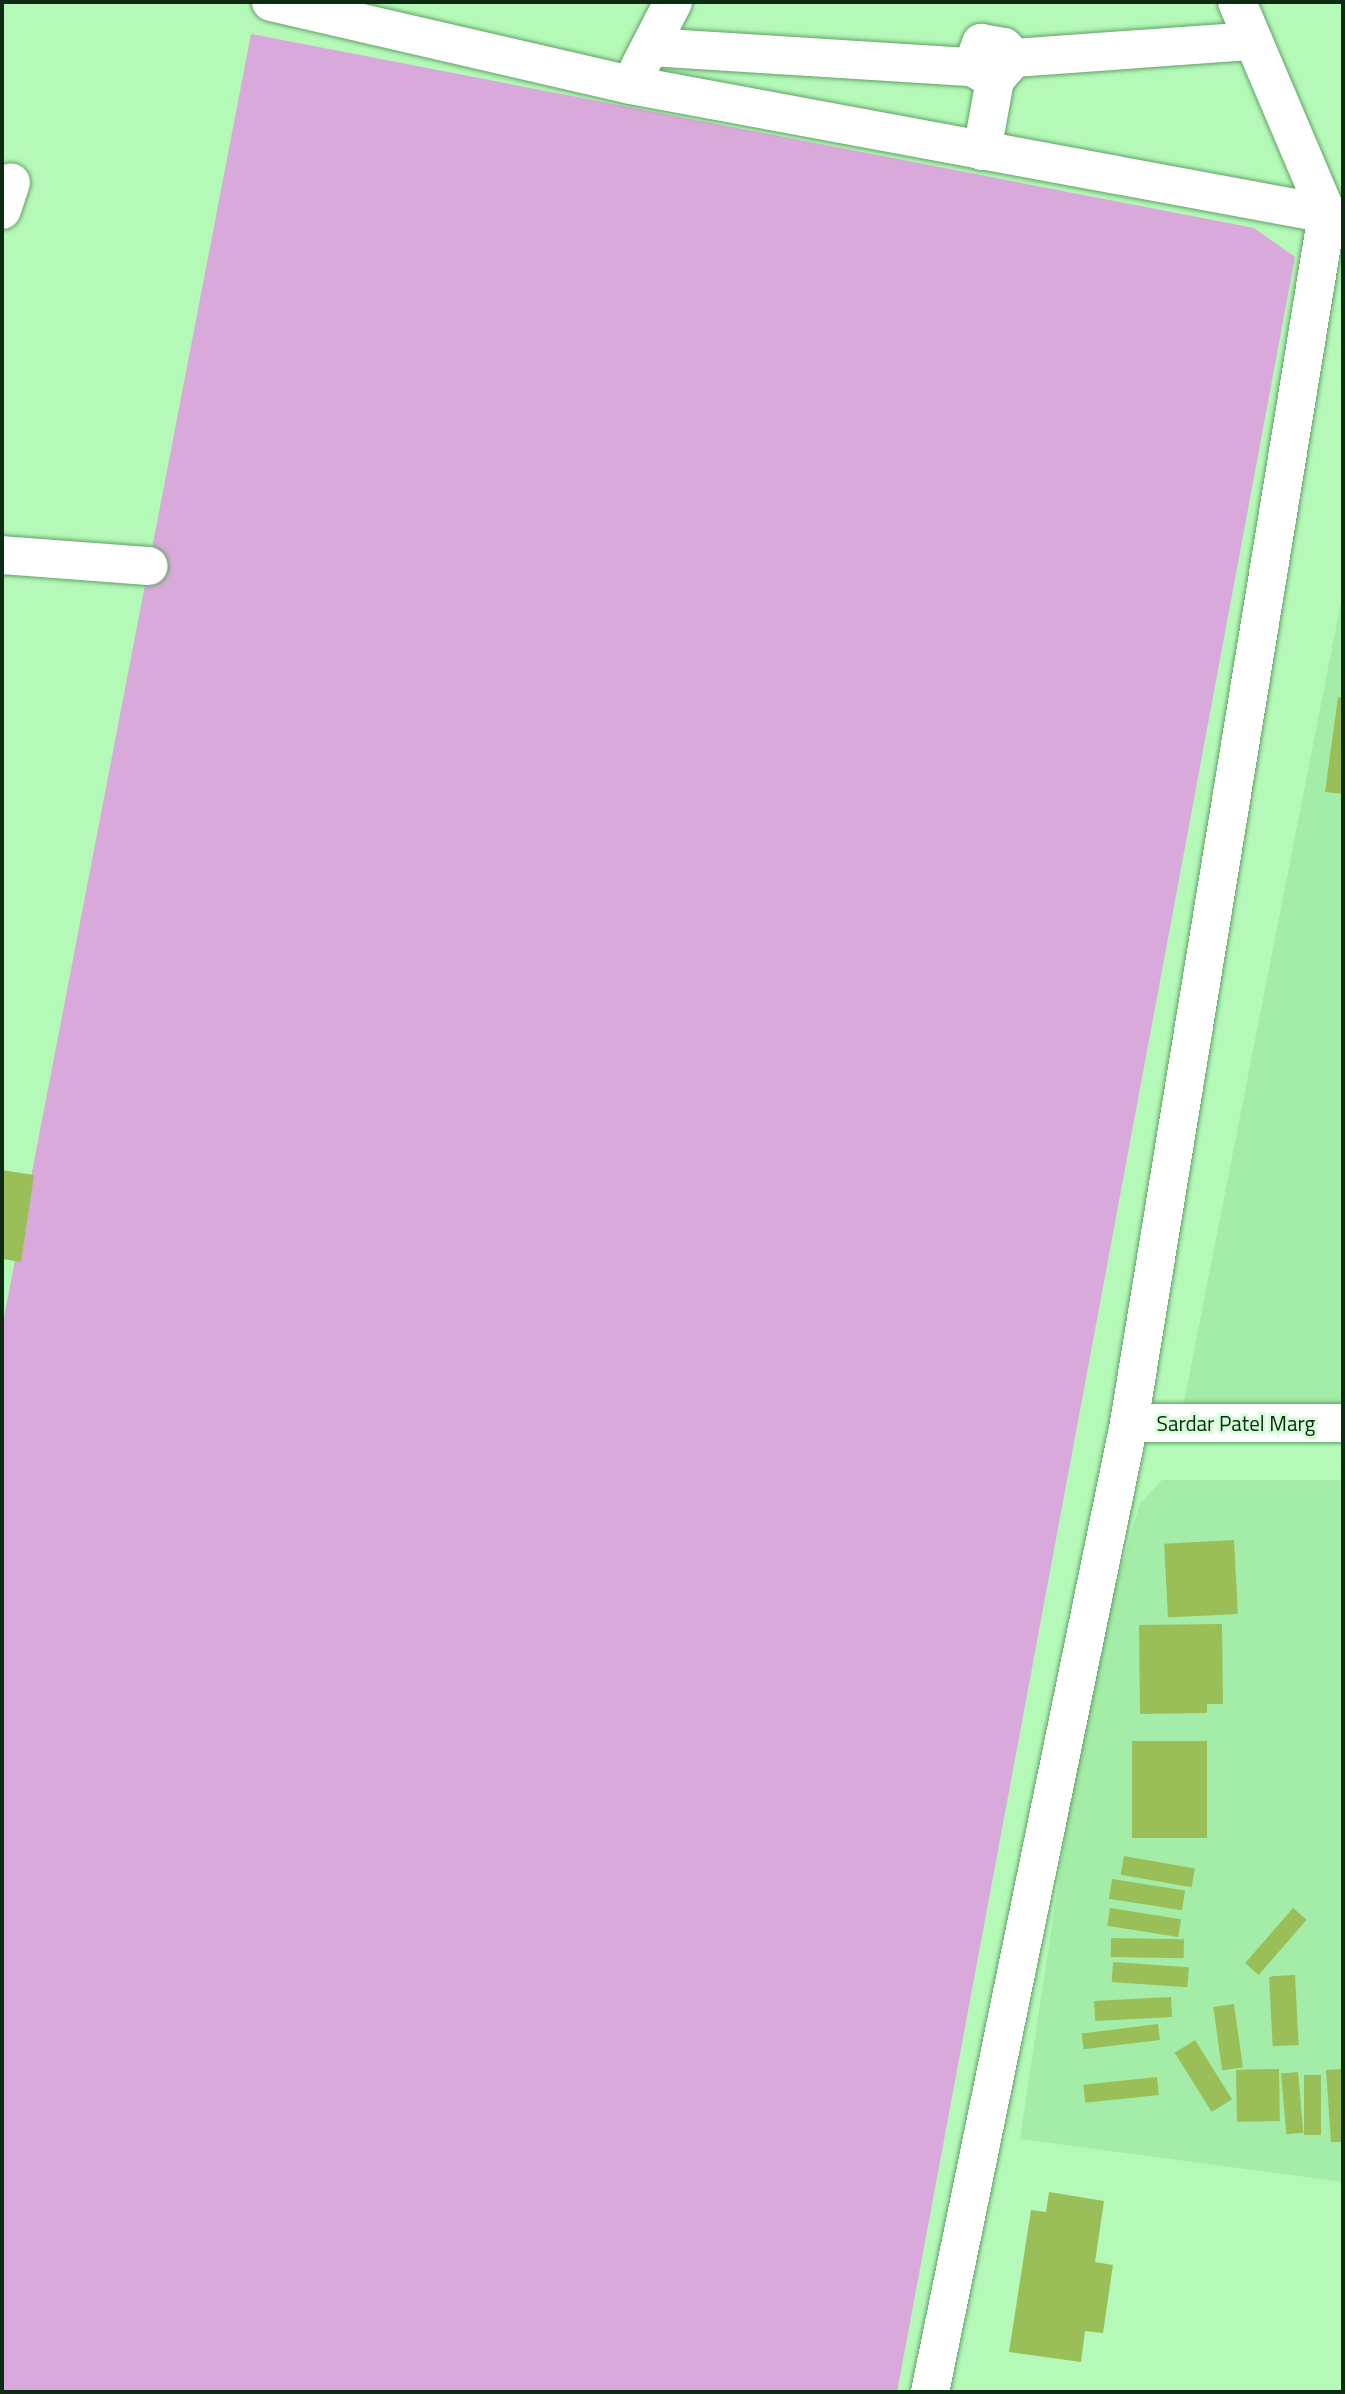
<!DOCTYPE html>
<style>
body{margin:0}
#map{position:relative;width:1345px;height:2394px;overflow:hidden;background:#b5f9b8;font-family:"Titillium Web",sans-serif}
div>[style]{position:absolute}
.built>*{inset:0;background:#a4eda8}
.green>*{inset:0;background:#daa9db}
.building>*{inset:0;background:#9abf58;transform-origin:0 0}
.roads{filter:drop-shadow(0 0 2px #61a166) drop-shadow(0 0 2px #61a166)}
.minor>*{height:38px;margin:-19px;padding:0 19px;transform-origin:19px;border-radius:19px;background:#fff}
.tertiary>*{height:38px;margin:-19px;padding:0 19px;transform-origin:19px;border-radius:19px;background:#fff}
span{translate:-50% -50%;white-space:nowrap;text-align:center;line-height:1.15;-webkit-text-stroke:6px #d6fed8;paint-order:stroke}
.street-label{font-size:21px;color:#0f2a12}
.frame{position:absolute;inset:0;border:4px solid #0f2a12;pointer-events:none}
</style>
<div id="map">
<div class="built">
<i style="clip-path:polygon(1343px 592px,1343px 1410px,1182px 1412px)"></i>
<i style="clip-path:polygon(1162px 1480px,1343px 1480px,1343px 2182px,1020px 2139px,1088px 1683px,1140px 1503px)"></i>
</div>
<div class="green">
<i style="clip-path:polygon(251px 34px,1254px 228px,1295px 257px,897px 2392px,2px 2392px,2px 1328px)"></i>
</div>
<div class="building">
<i style="clip-path:polygon(1338px 697px,1343px 698px,1343px 794px,1325px 792px)"></i>
<i style="clip-path:polygon(2px 1170px,34px 1175px,21px 1262px,2px 1259px)"></i>
<i style="left:1234px;top:1540px;width:74px;height:70px;rotate:87deg"></i>
<i style="clip-path:polygon(1222px 1624px,1223px 1704px,1207px 1704px,1207px 1713px,1140px 1714px,1139px 1625px)"></i>
<i style="left:1132px;top:1741px;width:75px;height:97px"></i>
<i style="left:1124px;top:1856px;width:72px;height:19px;rotate:10deg"></i>
<i style="left:1112px;top:1879px;width:74px;height:20px;rotate:9deg"></i>
<i style="left:1110px;top:1908px;width:72px;height:18px;rotate:9deg"></i>
<i style="left:1293px;top:1908px;width:18px;height:73px;rotate:41deg"></i>
<i style="left:1111px;top:1938px;width:73px;height:19px;rotate:1deg"></i>
<i style="left:1113px;top:1962px;width:76px;height:20px;rotate:4deg"></i>
<i style="left:1295px;top:1975px;width:70px;height:26px;rotate:87deg"></i>
<i style="left:1171px;top:1997px;width:20px;height:77px;rotate:87deg"></i>
<i style="left:1234px;top:2004px;width:64px;height:21px;rotate:82deg"></i>
<i style="left:1158px;top:2024px;width:16px;height:77px;rotate:83deg"></i>
<i style="left:1195px;top:2040px;width:70px;height:24px;rotate:58deg"></i>
<i style="left:1279px;top:2069px;width:52px;height:43px;rotate:89deg"></i>
<i style="clip-path:polygon(1343px 2069px,1343px 2142px,1331px 2142px,1326px 2070px)"></i>
<i style="left:1298px;top:2072px;width:61px;height:17px;rotate:85deg"></i>
<i style="left:1304px;top:2075px;width:17px;height:60px"></i>
<i style="left:1157px;top:2077px;width:18px;height:74px;rotate:84deg"></i>
<i style="clip-path:polygon(1049px 2192px,1104px 2201px,1095px 2262px,1113px 2265px,1103px 2333px,1085px 2331px,1081px 2362px,1009px 2352px,1031px 2210px,1046px 2212px)"></i>
</div>
<div class="roads">
<div class="minor">
<i style="left:650px;top:47px;width:323px;rotate:3.6deg"></i>
<i style="left:1014px;top:58px;width:29px;rotate:131deg"></i>
<i style="left:995px;top:80px;width:26px;rotate:-151deg"></i>
<i style="left:972px;top:67px;width:26px;rotate:-69deg"></i>
<i style="left:981px;top:43px;width:23px;rotate:10deg"></i>
<i style="left:1004px;top:47px;width:15px;rotate:48deg"></i>
<i style="left:1014px;top:58px;width:240px;rotate:-4.1deg"></i>
<i style="left:639px;top:68px;width:74px;rotate:-62.7deg"></i>
<i style="left:982px;top:151px;width:72px;rotate:-79.6deg"></i>
<i style="left:2px;top:210px;width:29px;rotate:-72deg"></i>
<i style="left:2px;top:555px;width:147px;rotate:4.3deg"></i>
</div>
<div class="tertiary">
<i style="left:271px;top:2px;width:369px;rotate:13deg"></i>
<i style="left:631px;top:85px;width:724px;rotate:10.5deg"></i>
<i style="left:1129px;top:1423px;width:214px"></i>
<i style="left:930px;top:2392px;width:989px;rotate:-78.39deg"></i>
<i style="left:1129px;top:1423px;width:1225px;rotate:-80.7deg"></i>
<i style="left:1327px;top:214px;width:230px;rotate:-113deg"></i>
</div>
</div>
<div class="street-label">
<span style="left:1236px;top:1423px">Sardar Patel Marg</span>
</div>
<div class="frame"></div>
</div>
